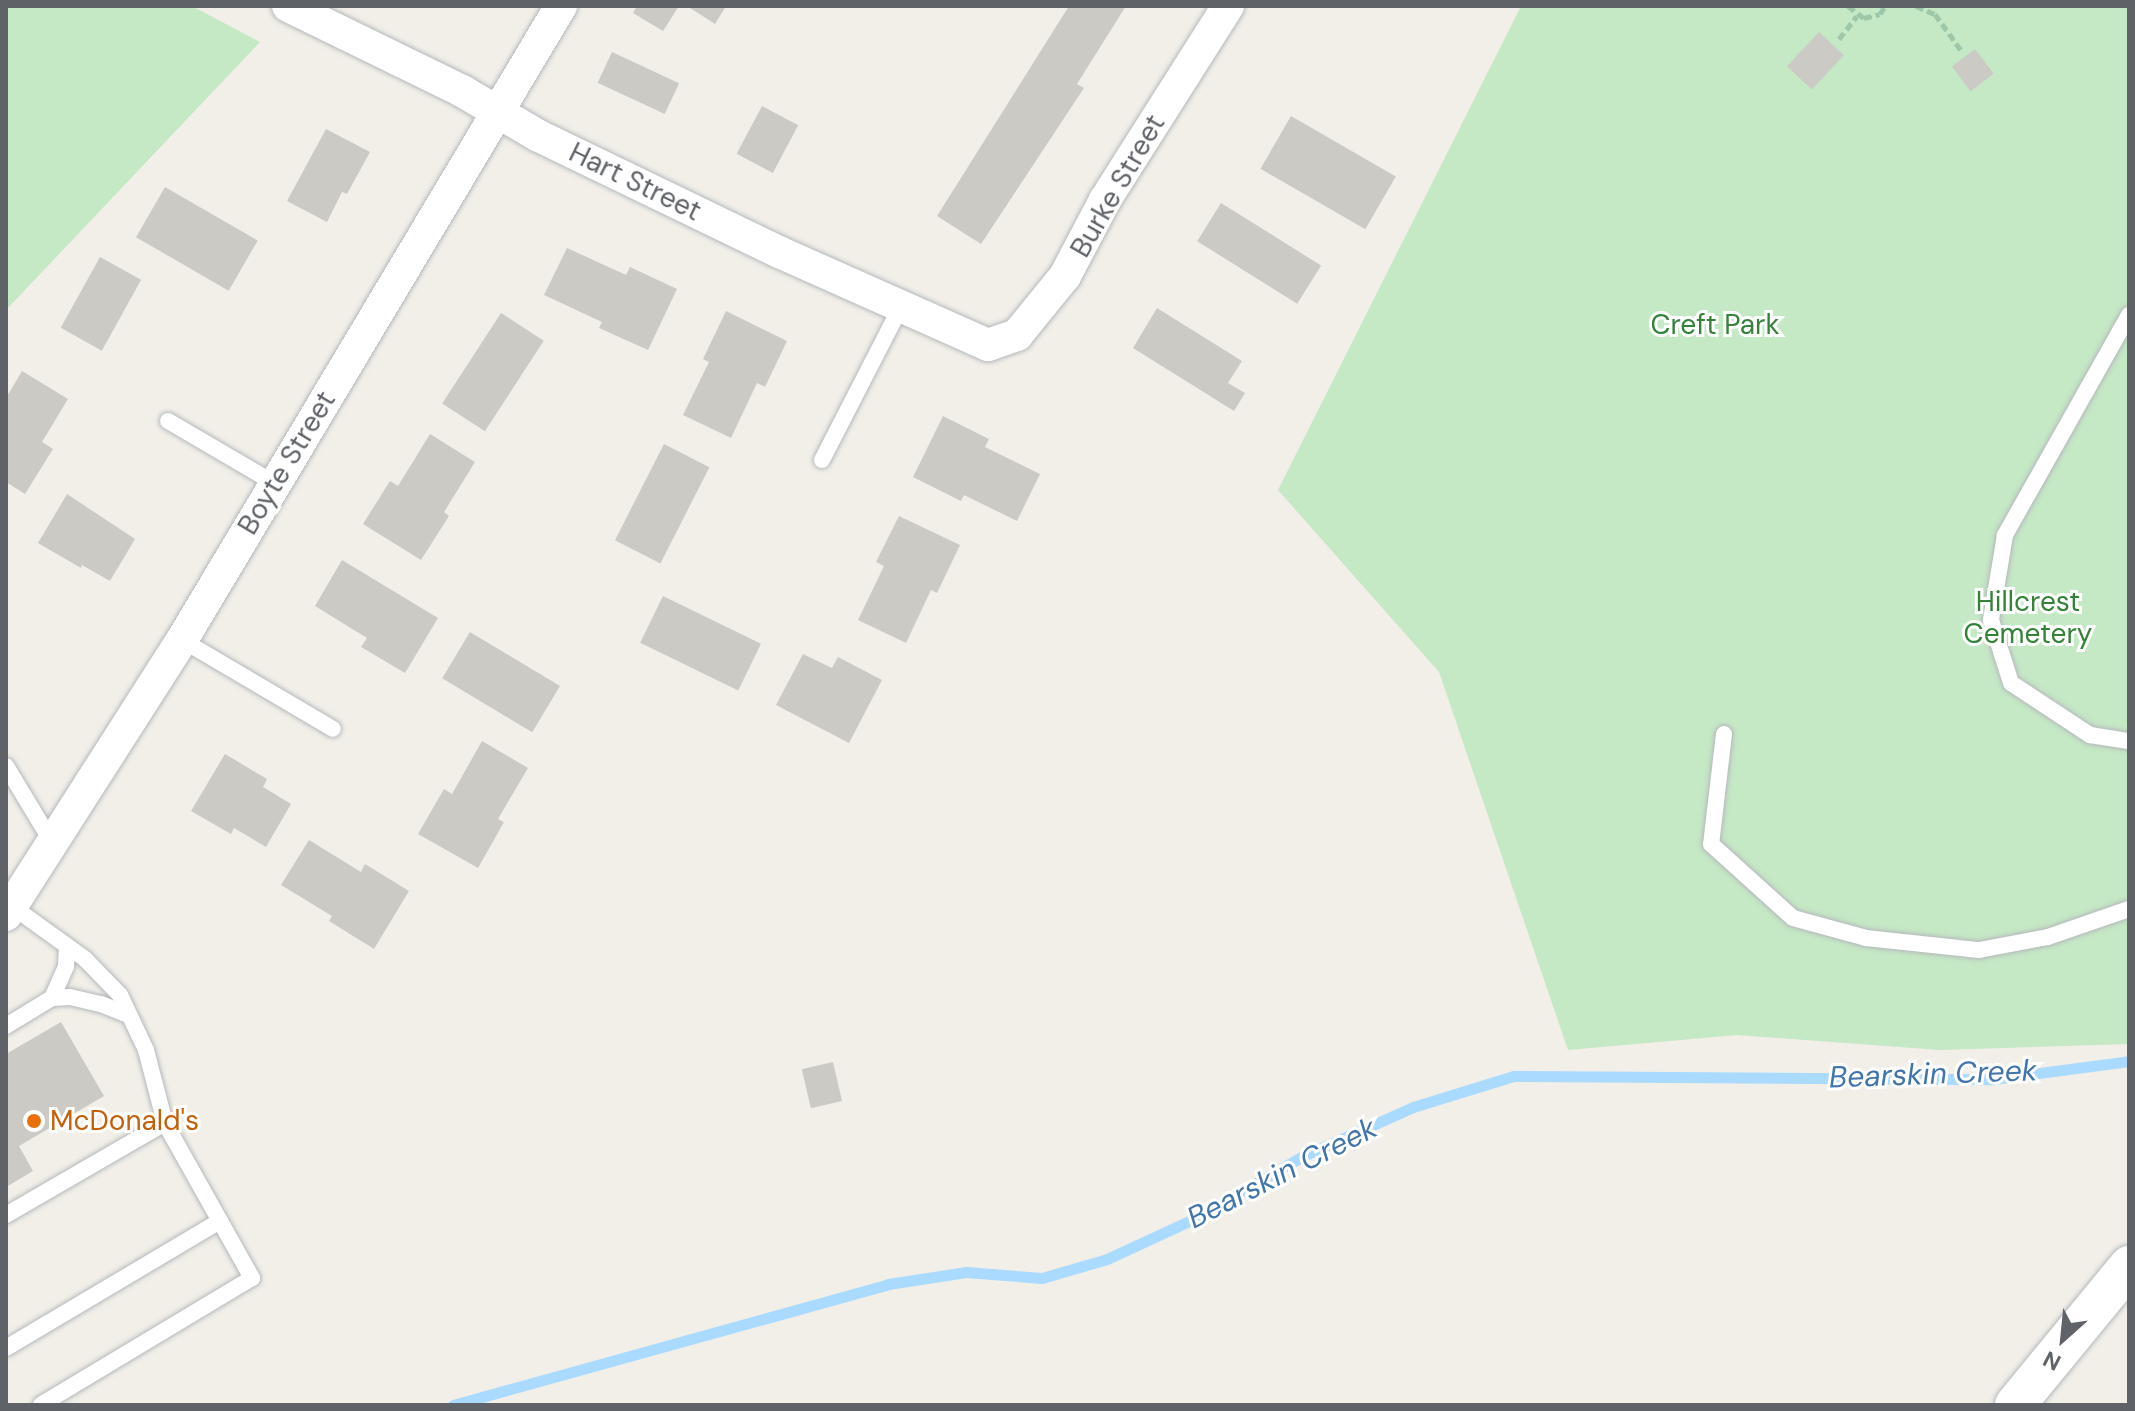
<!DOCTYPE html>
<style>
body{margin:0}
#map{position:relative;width:2135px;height:1411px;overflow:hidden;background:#f1efe8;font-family:"DM Sans",sans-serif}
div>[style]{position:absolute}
.green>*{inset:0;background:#c5e8c5}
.stream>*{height:11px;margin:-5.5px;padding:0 5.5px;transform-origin:5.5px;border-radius:5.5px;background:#aadaff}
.building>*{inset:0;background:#cccac5;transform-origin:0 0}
.path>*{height:5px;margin-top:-2.5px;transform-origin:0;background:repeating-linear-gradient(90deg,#9cc7a9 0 8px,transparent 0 12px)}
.roads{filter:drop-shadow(0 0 2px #b5b8bc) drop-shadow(0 0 2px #b5b8bc)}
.service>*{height:16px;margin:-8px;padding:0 8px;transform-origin:8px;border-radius:8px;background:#fff}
.minor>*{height:32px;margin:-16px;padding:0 16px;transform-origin:16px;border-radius:16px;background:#fff}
.tertiary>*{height:40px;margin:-20px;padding:0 20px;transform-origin:20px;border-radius:20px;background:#fff}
.dots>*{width:22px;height:22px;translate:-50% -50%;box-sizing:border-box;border:4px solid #fff;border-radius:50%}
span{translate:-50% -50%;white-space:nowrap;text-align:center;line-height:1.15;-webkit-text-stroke:6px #fff;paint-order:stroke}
.street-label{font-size:28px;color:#5f6368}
.park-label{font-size:28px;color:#348238}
.food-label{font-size:28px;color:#c56008}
.left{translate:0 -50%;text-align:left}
.water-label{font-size:30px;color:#4174aa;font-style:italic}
.frame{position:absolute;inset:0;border:8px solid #5f6368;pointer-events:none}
.north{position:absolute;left:2023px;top:1299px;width:80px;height:80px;-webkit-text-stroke:6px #fff;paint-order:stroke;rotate:207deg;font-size:22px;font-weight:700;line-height:32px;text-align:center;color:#5f6368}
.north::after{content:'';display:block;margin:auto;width:28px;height:36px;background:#5f6368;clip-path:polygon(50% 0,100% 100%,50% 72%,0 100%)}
</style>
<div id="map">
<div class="green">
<i style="clip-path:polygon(6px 6px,192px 6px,260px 42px,6px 310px)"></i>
<i style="clip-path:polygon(1521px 6px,2129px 6px,2129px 1044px,1940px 1050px,1737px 1035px,1568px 1050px,1439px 672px,1278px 490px)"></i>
</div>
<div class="stream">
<i style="left:453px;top:1405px;width:452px;rotate:-15.5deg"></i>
<i style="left:888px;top:1284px;width:79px;rotate:-8.7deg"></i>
<i style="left:966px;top:1272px;width:76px;rotate:4.5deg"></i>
<i style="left:1042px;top:1278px;width:68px;rotate:-16.3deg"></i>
<i style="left:1107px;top:1259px;width:100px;rotate:-24.8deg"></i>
<i style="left:1198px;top:1217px;width:121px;rotate:-30.2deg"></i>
<i style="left:1303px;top:1156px;width:120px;rotate:-24deg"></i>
<i style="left:1413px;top:1107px;width:106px;rotate:-17.1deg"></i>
<i style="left:1514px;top:1076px;width:479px;rotate:0.4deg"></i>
<i style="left:1993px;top:1079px;width:137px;rotate:-7.5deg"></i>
</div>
<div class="building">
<i style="clip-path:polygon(637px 6px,679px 6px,663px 31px,633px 13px)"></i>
<i style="clip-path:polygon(687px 6px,726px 6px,715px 24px)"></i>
<i style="clip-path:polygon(1069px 6px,1126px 6px,1077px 84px,1084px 88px,981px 244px,937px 216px)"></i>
<i style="left:1819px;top:32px;width:34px;height:47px;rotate:43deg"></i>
<i style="left:1975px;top:49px;width:31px;height:29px;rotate:53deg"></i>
<i style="left:612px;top:52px;width:74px;height:34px;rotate:25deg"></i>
<i style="left:762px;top:106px;width:41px;height:54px;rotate:28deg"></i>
<i style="left:1291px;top:116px;width:121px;height:61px;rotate:30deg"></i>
<i style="clip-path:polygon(326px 129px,370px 152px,347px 194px,342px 192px,327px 222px,287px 201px)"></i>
<i style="left:165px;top:187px;width:107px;height:58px;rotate:30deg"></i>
<i style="left:1221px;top:203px;width:118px;height:45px;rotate:32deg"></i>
<i style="clip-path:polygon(567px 248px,626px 275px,630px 267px,677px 289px,648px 350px,599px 328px,602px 322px,544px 295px)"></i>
<i style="left:100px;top:257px;width:47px;height:81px;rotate:29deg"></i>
<i style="clip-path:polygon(1157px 308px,1242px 361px,1228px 383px,1245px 393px,1234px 411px,1133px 348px)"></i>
<i style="clip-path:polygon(726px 311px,787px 341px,765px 387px,757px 383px,731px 438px,683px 415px,709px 362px,703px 359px)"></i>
<i style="left:501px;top:313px;width:51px;height:108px;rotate:33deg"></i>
<i style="clip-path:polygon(22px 371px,68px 399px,42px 442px,53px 449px,25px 494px,6px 482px,6px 398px)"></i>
<i style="clip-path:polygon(943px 416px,989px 439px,985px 447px,1040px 474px,1017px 521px,964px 495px,961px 501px,913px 477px)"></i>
<i style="clip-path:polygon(430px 434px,475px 462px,444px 512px,449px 516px,421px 560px,363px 524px,390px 481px,398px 486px)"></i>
<i style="left:664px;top:444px;width:51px;height:108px;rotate:27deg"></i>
<i style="clip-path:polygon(67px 494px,135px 539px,110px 581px,82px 565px,81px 568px,38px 543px)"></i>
<i style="clip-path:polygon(899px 516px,960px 545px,937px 593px,931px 590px,906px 643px,858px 620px,884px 566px,876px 562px)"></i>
<i style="clip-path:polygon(342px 560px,438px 618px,405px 673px,361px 647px,367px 638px,315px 606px)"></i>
<i style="left:663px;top:596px;width:109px;height:52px;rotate:26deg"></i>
<i style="left:470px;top:632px;width:105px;height:54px;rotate:31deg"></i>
<i style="clip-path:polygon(803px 654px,832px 668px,838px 657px,882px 680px,849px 743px,776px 705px)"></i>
<i style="clip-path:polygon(482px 741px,528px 768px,498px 819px,504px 822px,478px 868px,418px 834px,444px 789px,452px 794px)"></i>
<i style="clip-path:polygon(225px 754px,267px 779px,263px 787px,291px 804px,266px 847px,234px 828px,231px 834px,191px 811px)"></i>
<i style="clip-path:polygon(309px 840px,361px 872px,365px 864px,409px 891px,374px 949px,329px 921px,332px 916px,281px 885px)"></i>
<i style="clip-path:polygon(61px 1022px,104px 1096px,19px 1146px,33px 1171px,6px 1187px,6px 1054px)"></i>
<i style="left:833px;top:1062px;width:40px;height:32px;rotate:77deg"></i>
</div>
<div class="path">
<i style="left:1848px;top:6px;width:20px;rotate:37deg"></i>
<i style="left:1864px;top:18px;width:16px;rotate:-14deg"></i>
<i style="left:1880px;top:14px;width:9px;rotate:-58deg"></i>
<i style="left:1916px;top:6px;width:21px;rotate:23deg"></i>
<i style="left:1935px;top:14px;width:44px;rotate:54.2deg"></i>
<i style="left:1839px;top:39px;width:29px;rotate:-52deg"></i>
</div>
<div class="roads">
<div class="service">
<i style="left:2129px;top:315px;width:253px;rotate:119.4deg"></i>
<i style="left:2005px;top:535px;width:86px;rotate:99.4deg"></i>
<i style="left:1991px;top:620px;width:66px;rotate:72.4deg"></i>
<i style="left:2011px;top:683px;width:95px;rotate:33.4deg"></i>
<i style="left:2090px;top:735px;width:39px;rotate:9deg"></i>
<i style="left:168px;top:421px;width:123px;rotate:30.3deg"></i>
<i style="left:822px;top:460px;width:171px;rotate:-62.8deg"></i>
<i style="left:182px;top:640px;width:175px;rotate:30.5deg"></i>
<i style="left:1724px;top:734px;width:111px;rotate:96.7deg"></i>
<i style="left:1711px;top:844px;width:110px;rotate:42.1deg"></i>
<i style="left:1793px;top:918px;width:76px;rotate:15.3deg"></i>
<i style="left:1866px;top:938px;width:114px;rotate:6.1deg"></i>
<i style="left:1979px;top:950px;width:70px;rotate:-10.7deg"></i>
<i style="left:2048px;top:937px;width:86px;rotate:-19.1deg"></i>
<i style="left:6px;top:766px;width:91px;rotate:58.9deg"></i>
<i style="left:13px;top:907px;width:89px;rotate:35.8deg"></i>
<i style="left:85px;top:959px;width:50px;rotate:45.8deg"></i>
<i style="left:120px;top:995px;width:61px;rotate:64.7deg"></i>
<i style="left:146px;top:1050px;width:75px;rotate:75.4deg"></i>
<i style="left:165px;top:1123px;width:178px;rotate:60.7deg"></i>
<i style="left:252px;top:1278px;width:246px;rotate:149deg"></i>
<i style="left:52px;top:998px;width:18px;rotate:-3deg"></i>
<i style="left:70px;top:997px;width:32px;rotate:13deg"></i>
<i style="left:101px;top:1004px;width:29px;rotate:22deg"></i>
<i style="left:6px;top:1026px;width:54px;rotate:-31.3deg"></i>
<i style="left:52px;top:998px;width:35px;rotate:-66deg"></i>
<i style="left:66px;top:966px;width:20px;rotate:-87deg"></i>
<i style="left:6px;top:1215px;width:184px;rotate:-30.1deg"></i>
<i style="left:6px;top:1348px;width:249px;rotate:-30.7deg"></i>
</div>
<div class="minor">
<i style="left:288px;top:6px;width:194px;rotate:26deg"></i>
<i style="left:462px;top:91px;width:87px;rotate:30.4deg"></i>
<i style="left:537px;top:135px;width:269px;rotate:25.8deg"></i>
<i style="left:779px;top:252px;width:229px;rotate:24deg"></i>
<i style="left:988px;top:345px;width:31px;rotate:-19deg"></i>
<i style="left:1017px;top:335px;width:76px;rotate:-50.9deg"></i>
<i style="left:1065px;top:276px;width:86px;rotate:-62.2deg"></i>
<i style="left:1105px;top:200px;width:230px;rotate:-57.6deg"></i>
<i style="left:6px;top:915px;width:326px;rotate:-57.4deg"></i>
<i style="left:182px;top:640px;width:739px;rotate:-59.13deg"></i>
</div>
<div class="tertiary">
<i style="left:2015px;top:1405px;width:180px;rotate:-50.6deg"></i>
</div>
</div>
<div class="dots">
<i style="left:34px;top:1121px;background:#e8710a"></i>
</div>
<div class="street-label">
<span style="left:635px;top:182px;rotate:26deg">Hart Street</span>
<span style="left:1118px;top:186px;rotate:-60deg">Burke Street</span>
<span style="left:287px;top:463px;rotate:-59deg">Boyte Street</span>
</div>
<div class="park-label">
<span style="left:1715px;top:325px">Creft Park</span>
<span style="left:2028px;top:618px">Hillcrest<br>Cemetery</span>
</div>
<div class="food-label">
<span class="left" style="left:50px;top:1121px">McDonald's</span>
</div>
<div class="water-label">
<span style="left:1933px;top:1074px;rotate:-2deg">Bearskin Creek</span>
<span style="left:1282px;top:1173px;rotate:-27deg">Bearskin Creek</span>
</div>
<div class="frame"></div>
<div class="north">N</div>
</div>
